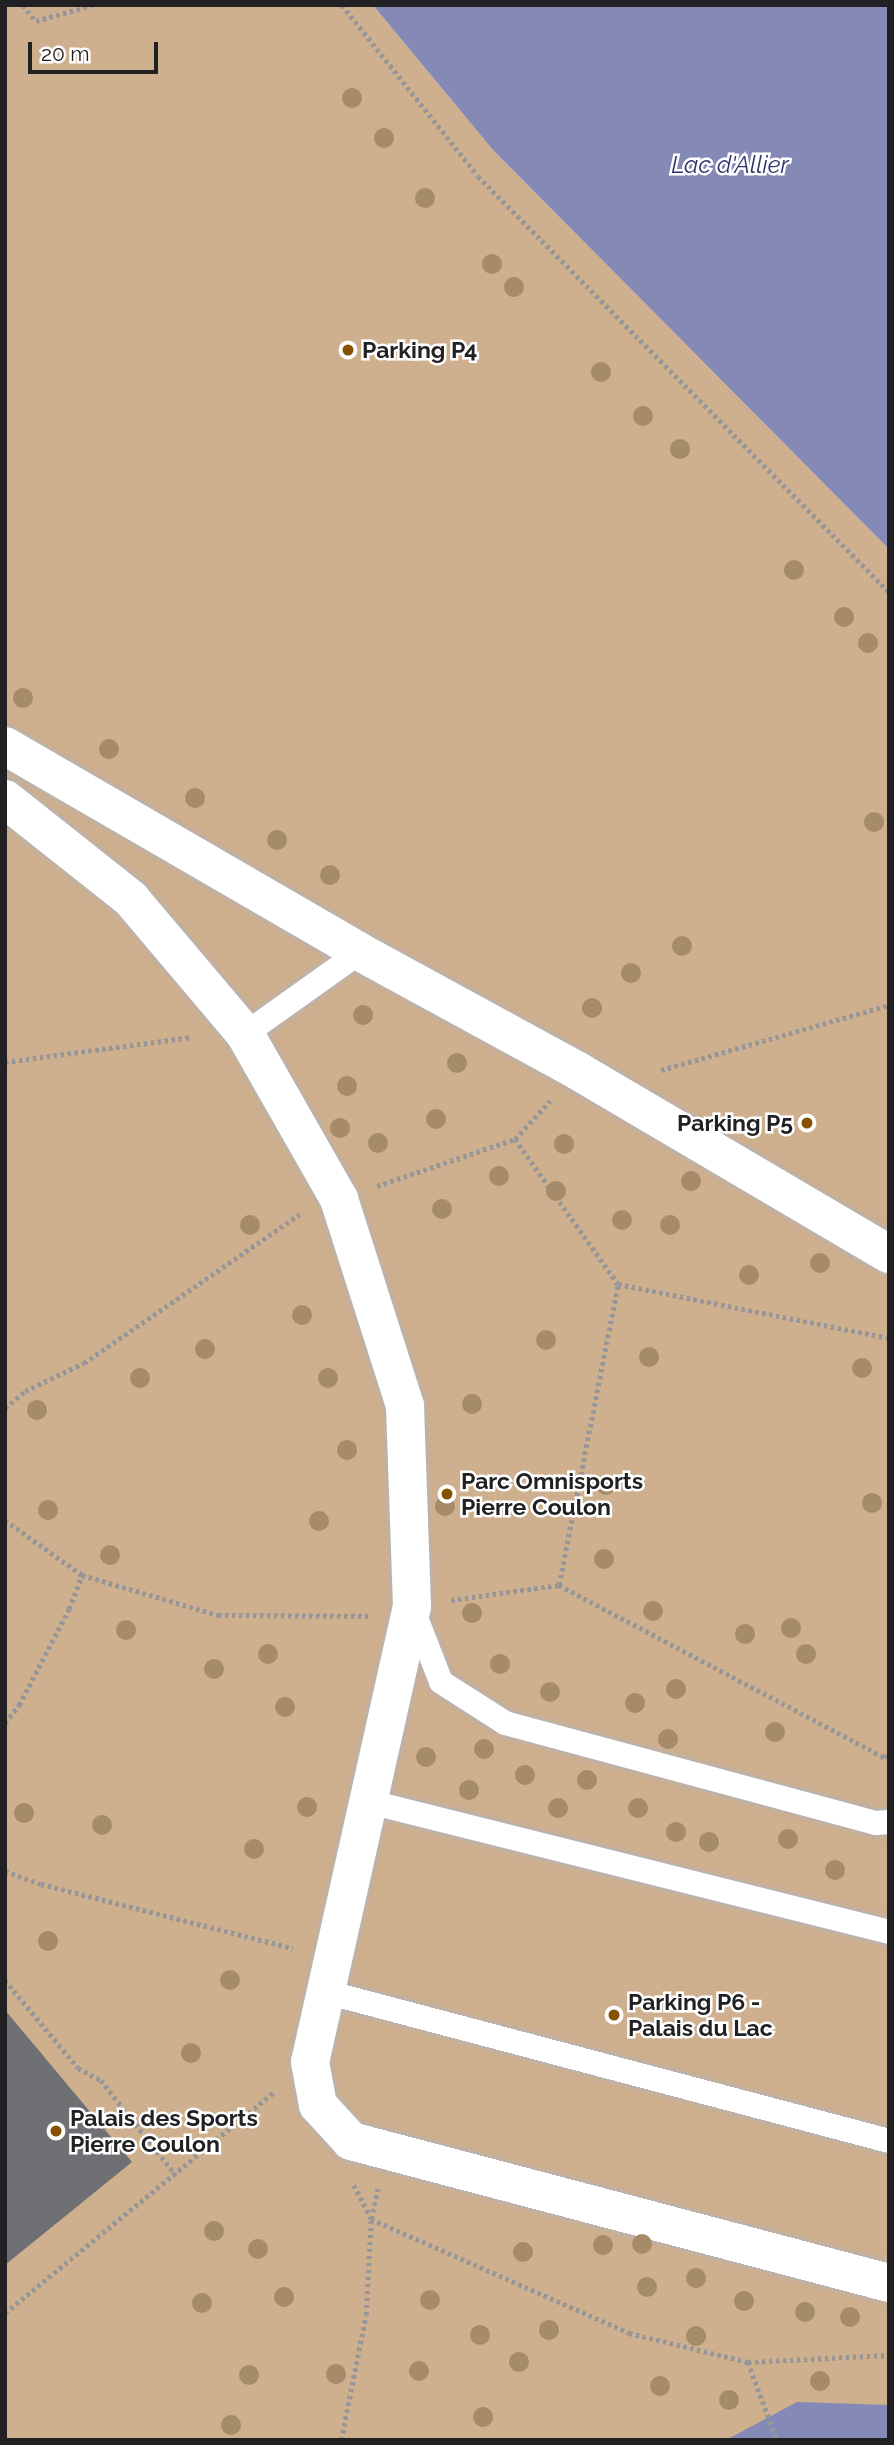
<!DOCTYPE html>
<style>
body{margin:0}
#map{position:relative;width:894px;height:2445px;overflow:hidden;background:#e0e0e5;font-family:Raleway,sans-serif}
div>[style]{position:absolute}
.green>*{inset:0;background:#ceaf8e}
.water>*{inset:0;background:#8489b5}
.building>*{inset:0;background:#6f7074}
.path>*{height:4.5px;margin-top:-2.25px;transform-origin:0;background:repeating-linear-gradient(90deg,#969699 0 3.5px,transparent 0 7px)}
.roads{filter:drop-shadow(0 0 2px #b3b3b8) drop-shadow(0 0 2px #b3b3b8)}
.lane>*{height:24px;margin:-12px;padding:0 12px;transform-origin:12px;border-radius:12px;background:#fff}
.street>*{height:38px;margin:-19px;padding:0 19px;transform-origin:19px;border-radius:19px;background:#fff}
.trees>*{width:20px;height:20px;margin:-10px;border-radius:50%;background:#a58b67}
.dots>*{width:19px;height:19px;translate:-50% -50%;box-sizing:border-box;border:4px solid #fff;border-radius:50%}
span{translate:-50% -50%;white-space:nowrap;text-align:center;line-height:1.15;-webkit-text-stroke:5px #fff;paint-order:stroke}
.poi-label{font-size:23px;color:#212123;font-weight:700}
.left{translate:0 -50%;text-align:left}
.right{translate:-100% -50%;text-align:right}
.water-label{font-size:24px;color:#31326b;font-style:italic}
.frame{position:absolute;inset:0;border:7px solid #212123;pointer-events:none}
.scale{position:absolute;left:28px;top:42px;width:130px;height:32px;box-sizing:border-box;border:4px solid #212123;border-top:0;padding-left:9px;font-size:21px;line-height:24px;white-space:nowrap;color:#212123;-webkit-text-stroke:5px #fff;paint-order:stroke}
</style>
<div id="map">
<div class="green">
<i style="clip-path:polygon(5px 5px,373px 5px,493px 150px,889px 549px,889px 2440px,5px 2440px)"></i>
</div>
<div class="water">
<i style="clip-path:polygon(373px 5px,889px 5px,889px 549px,493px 150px)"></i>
<i style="clip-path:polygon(797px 2402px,889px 2405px,889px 2440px,726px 2440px)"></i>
</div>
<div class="building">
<i style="clip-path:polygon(5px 2010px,132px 2162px,5px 2265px)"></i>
</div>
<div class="path">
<i style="left:23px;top:5px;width:21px;rotate:51deg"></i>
<i style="left:36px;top:21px;width:58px;rotate:-15.9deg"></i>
<i style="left:342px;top:5px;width:218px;rotate:51.5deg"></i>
<i style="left:478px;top:176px;width:585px;rotate:45.35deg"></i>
<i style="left:5px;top:1062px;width:189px;rotate:-7.6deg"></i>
<i style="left:661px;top:1070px;width:237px;rotate:-15.9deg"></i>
<i style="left:515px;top:1139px;width:178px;rotate:54.6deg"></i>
<i style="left:618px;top:1284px;width:276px;rotate:11.3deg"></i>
<i style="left:377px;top:1186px;width:146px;rotate:-18.8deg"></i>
<i style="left:515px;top:1139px;width:52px;rotate:-47.4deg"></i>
<i style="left:5px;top:1408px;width:26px;rotate:-40deg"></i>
<i style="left:25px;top:1391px;width:65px;rotate:-25.4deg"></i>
<i style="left:84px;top:1363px;width:262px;rotate:-34.6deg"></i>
<i style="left:5px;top:1520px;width:95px;rotate:35.5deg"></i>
<i style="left:82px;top:1575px;width:142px;rotate:16.4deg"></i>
<i style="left:218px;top:1615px;width:150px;rotate:0.4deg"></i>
<i style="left:559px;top:1585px;width:307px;rotate:-78.9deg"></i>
<i style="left:451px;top:1600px;width:109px;rotate:-7.9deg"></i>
<i style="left:559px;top:1585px;width:368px;rotate:27.9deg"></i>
<i style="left:884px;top:1757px;width:6px;rotate:-31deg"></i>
<i style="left:5px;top:1723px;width:23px;rotate:-52deg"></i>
<i style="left:19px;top:1705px;width:108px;rotate:-62.5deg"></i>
<i style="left:69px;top:1609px;width:36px;rotate:-69deg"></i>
<i style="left:5px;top:1871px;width:38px;rotate:20deg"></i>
<i style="left:41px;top:1884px;width:260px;rotate:14.3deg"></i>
<i style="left:5px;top:1980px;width:114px;rotate:50.3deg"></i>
<i style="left:78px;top:2068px;width:26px;rotate:28deg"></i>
<i style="left:101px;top:2080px;width:120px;rotate:51.8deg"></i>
<i style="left:354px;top:2185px;width:38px;rotate:63deg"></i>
<i style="left:371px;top:2219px;width:282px;rotate:23.8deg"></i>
<i style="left:629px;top:2333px;width:122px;rotate:13.7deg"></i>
<i style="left:748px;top:2362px;width:141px;rotate:-2.8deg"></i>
<i style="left:5px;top:2313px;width:348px;rotate:-39.4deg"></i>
<i style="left:748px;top:2362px;width:83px;rotate:69.6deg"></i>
<i style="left:341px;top:2440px;width:127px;rotate:-78.7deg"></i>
<i style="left:366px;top:2315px;width:96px;rotate:-87deg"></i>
<i style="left:371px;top:2219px;width:31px;rotate:-77deg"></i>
</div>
<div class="roads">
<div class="lane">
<i style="left:245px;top:1034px;width:141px;rotate:-35.5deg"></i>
<i style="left:413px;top:1610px;width:77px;rotate:68.7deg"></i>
<i style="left:441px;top:1682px;width:76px;rotate:32.6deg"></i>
<i style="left:505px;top:1723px;width:384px;rotate:15.1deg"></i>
<i style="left:876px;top:1823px;width:13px;rotate:-4deg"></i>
<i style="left:370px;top:1802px;width:535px;rotate:14.06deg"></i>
<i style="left:326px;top:1992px;width:582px;rotate:14.82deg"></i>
</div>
<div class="street">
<i style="left:5px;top:746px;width:410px;rotate:30.1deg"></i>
<i style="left:360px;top:952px;width:248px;rotate:28.6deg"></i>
<i style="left:578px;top:1071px;width:361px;rotate:30.5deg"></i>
<i style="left:5px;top:799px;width:161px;rotate:38.4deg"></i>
<i style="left:131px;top:899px;width:177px;rotate:49.8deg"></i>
<i style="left:245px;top:1034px;width:190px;rotate:60.3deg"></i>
<i style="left:339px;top:1199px;width:217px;rotate:72.3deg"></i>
<i style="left:405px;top:1406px;width:200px;rotate:88deg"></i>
<i style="left:412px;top:1606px;width:467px;rotate:102.6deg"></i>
<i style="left:310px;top:2062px;width:44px;rotate:79.5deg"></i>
<i style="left:318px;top:2105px;width:49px;rotate:47.5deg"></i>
<i style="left:351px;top:2141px;width:556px;rotate:14.79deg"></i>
</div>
</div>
<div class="trees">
<i style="left:352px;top:98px"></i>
<i style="left:384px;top:138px"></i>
<i style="left:425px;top:198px"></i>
<i style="left:492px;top:264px"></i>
<i style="left:514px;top:287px"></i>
<i style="left:601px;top:372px"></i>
<i style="left:643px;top:416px"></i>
<i style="left:680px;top:449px"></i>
<i style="left:794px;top:570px"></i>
<i style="left:844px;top:617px"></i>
<i style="left:868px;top:643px"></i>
<i style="left:23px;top:698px"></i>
<i style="left:109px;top:749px"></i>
<i style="left:195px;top:798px"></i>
<i style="left:874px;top:822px"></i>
<i style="left:277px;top:840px"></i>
<i style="left:330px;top:875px"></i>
<i style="left:682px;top:946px"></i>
<i style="left:631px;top:973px"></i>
<i style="left:592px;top:1008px"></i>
<i style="left:363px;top:1015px"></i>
<i style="left:457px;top:1063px"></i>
<i style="left:347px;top:1086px"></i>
<i style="left:436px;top:1119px"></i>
<i style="left:340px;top:1128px"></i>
<i style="left:378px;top:1143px"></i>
<i style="left:564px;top:1144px"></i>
<i style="left:499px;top:1176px"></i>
<i style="left:691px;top:1181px"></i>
<i style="left:556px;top:1191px"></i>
<i style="left:442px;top:1209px"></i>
<i style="left:622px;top:1220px"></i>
<i style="left:250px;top:1225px"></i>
<i style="left:670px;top:1225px"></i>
<i style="left:820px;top:1263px"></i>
<i style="left:749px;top:1275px"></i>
<i style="left:302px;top:1315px"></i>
<i style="left:546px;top:1340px"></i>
<i style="left:205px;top:1349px"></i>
<i style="left:649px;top:1357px"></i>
<i style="left:862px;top:1368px"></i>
<i style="left:140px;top:1378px"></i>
<i style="left:328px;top:1378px"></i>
<i style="left:472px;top:1404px"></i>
<i style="left:37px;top:1410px"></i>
<i style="left:347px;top:1450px"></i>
<i style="left:606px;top:1485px"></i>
<i style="left:872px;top:1503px"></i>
<i style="left:445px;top:1506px"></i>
<i style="left:48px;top:1510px"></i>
<i style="left:319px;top:1521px"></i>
<i style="left:110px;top:1555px"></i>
<i style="left:604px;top:1559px"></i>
<i style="left:653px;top:1611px"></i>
<i style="left:472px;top:1613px"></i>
<i style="left:791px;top:1628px"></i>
<i style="left:126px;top:1630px"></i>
<i style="left:745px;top:1634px"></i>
<i style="left:268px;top:1654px"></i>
<i style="left:806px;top:1654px"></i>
<i style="left:500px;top:1664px"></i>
<i style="left:214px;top:1669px"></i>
<i style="left:676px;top:1689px"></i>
<i style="left:550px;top:1692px"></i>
<i style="left:635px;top:1703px"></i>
<i style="left:285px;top:1707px"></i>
<i style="left:775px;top:1732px"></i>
<i style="left:668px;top:1739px"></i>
<i style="left:484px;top:1749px"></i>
<i style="left:426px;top:1757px"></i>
<i style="left:525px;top:1775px"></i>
<i style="left:587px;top:1780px"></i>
<i style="left:469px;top:1790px"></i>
<i style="left:307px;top:1807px"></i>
<i style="left:558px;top:1808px"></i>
<i style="left:638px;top:1808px"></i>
<i style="left:24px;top:1813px"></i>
<i style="left:102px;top:1825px"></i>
<i style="left:676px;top:1832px"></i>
<i style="left:788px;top:1839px"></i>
<i style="left:709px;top:1842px"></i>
<i style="left:254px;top:1849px"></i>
<i style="left:835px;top:1870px"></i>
<i style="left:48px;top:1941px"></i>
<i style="left:230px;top:1980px"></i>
<i style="left:191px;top:2053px"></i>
<i style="left:214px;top:2231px"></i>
<i style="left:642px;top:2244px"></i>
<i style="left:603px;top:2245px"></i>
<i style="left:258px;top:2249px"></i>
<i style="left:523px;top:2252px"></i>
<i style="left:696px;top:2278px"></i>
<i style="left:647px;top:2287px"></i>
<i style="left:284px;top:2297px"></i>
<i style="left:430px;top:2300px"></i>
<i style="left:744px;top:2301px"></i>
<i style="left:202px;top:2303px"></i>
<i style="left:805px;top:2312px"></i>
<i style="left:850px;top:2317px"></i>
<i style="left:549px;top:2330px"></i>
<i style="left:480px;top:2335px"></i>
<i style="left:696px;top:2336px"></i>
<i style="left:519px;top:2362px"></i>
<i style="left:419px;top:2371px"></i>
<i style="left:336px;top:2374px"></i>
<i style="left:249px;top:2375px"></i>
<i style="left:820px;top:2381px"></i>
<i style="left:660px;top:2386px"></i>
<i style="left:729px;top:2400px"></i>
<i style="left:483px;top:2417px"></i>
<i style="left:231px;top:2425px"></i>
</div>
<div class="dots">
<i style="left:348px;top:350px;background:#875200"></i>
<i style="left:807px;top:1123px;background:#875200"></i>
<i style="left:447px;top:1494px;background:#875200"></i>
<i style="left:614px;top:2015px;background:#875200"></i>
<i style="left:56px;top:2131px;background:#875200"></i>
</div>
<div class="poi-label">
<span class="left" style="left:362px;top:350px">Parking P4</span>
<span class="right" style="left:793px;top:1123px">Parking P5</span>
<span class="left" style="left:461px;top:1494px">Parc Omnisports<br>Pierre Coulon</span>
<span class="left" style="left:628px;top:2015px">Parking P6 -<br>Palais du Lac</span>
<span class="left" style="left:70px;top:2131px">Palais des Sports<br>Pierre Coulon</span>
</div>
<div class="water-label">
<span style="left:730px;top:165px">Lac d'Allier</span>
</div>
<div class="frame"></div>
<div class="scale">20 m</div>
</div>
